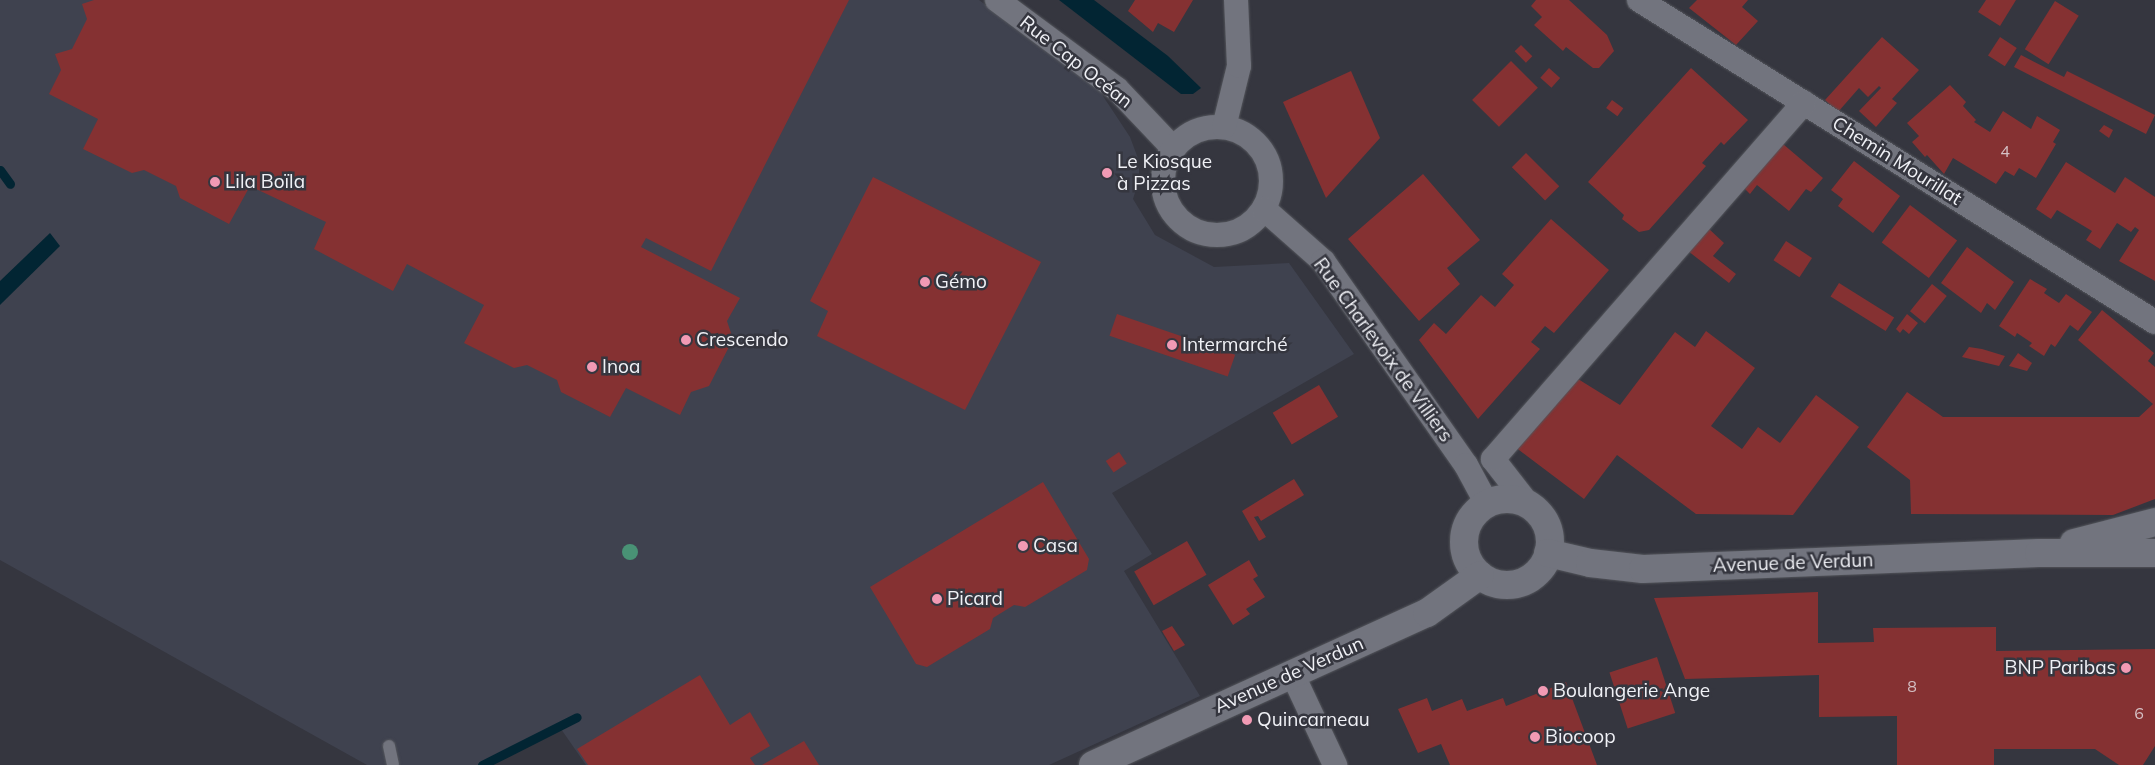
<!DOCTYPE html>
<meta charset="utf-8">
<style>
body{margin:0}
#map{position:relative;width:2155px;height:765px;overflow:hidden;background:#35363f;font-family:Mulish,sans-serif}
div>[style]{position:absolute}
.built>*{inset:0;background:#3f424f}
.water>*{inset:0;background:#022533}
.stream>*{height:9px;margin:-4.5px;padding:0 4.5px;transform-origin:4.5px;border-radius:4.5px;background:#022533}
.building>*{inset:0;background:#853132;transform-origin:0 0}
.roads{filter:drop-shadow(0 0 1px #53555b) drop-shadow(0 0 1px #53555b)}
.lane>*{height:12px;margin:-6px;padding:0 6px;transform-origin:6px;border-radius:6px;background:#72747e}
.street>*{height:24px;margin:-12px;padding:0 12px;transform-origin:12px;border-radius:12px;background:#72747e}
.street>.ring{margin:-12px;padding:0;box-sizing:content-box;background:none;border:24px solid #72747e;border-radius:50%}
.secondary>*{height:28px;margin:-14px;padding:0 14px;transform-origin:14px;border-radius:14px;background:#72747e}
.secondary>.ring{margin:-14px;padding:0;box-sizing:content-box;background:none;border:28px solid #72747e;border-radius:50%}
.trees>*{width:16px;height:16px;margin:-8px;border-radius:50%;background:#499275}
.dots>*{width:14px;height:14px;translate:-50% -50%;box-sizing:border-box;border:2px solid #35363f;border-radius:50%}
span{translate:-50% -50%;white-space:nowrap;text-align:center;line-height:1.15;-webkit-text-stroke:5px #35363f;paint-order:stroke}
.number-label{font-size:16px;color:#d5c1c5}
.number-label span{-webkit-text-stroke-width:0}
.street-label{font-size:19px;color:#f0f1f6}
.poi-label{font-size:19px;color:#f0f1f6}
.left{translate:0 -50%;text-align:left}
.right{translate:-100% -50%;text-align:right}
</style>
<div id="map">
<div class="built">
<i style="clip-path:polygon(0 0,979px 0,1099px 90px,1130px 137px,1139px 161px,1139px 180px,1133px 199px,1155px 235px,1214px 267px,1289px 263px,1354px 354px,1112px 493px,1152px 554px,1124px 571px,1200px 696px,1049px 765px,586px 765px,561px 729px,484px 765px,367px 765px,0 560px)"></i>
</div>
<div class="water">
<i style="clip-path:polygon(1059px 0,1094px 0,1168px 56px,1201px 88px,1193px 94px,1181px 94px)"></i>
<i style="clip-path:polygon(50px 233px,60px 246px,0 305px,0 281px)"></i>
</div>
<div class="stream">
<i style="left:0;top:170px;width:17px;rotate:54deg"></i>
<i style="left:482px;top:765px;width:106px;rotate:-26.8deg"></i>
</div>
<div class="building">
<i style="clip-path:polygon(94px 0,849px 0,711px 271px,646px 238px,641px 247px,740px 298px,727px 321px,733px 339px,709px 386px,691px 392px,680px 415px,626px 388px,610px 417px,561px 392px,557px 380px,527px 365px,514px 368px,464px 343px,484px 305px,407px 264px,393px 291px,314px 249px,326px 222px,250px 186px,229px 224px,180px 198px,176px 186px,144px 170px,132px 173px,83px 149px,98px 119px,49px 94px,61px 70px,55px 54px,72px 49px,87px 19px,82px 4px)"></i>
<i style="clip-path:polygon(1135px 0,1193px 0,1174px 32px,1158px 23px,1153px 32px,1128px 11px)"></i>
<i style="clip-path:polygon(1536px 0,1569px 0,1607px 35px,1614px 51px,1599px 68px,1593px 68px,1566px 47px,1563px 51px,1534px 25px,1542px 17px,1531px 6px)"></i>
<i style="clip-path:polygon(1697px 0,1748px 0,1742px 7px,1758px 21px,1736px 45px,1689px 8px)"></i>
<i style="clip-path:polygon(1986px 0,2016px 0,2000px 26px,1978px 12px)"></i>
<i style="left:2055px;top:1px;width:28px;height:57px;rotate:32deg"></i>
<i style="clip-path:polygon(1882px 37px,1919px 70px,1892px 99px,1897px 103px,1876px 127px,1859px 111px,1881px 88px,1879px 86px,1868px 97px,1859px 88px,1838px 112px,1825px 100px)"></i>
<i style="left:2000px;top:37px;width:20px;height:22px;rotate:33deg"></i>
<i style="left:1521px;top:45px;width:16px;height:9px;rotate:45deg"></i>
<i style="clip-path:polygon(2021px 55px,2064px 77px,2067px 71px,2155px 115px,2146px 134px,2014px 67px)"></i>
<i style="left:1511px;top:61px;width:38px;height:55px;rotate:45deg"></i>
<i style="left:1549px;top:68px;width:15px;height:13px;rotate:42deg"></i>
<i style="clip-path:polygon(1691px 68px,1748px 120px,1724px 145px,1721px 142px,1702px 163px,1706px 166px,1649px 230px,1639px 232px,1622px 219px,1624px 215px,1588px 182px)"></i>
<i style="clip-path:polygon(1351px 71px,1380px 138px,1326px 198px,1283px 102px)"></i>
<i style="clip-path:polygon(1950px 85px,1966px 102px,1963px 106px,1976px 120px,1974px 122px,1990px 132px,2003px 111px,2031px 129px,2037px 116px,2060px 130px,2053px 142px,2056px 144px,2036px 178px,2019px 168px,2014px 176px,2005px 171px,1996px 184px,1953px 158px,1944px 174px,1927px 155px,1925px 157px,1912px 142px,1919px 136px,1907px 123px)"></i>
<i style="left:1612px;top:100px;width:14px;height:10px;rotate:36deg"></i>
<i style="clip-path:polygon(2104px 125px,2113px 130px,2109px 138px,2099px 131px)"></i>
<i style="clip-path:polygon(1783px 144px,1823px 178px,1811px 192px,1806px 189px,1789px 211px,1757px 185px,1750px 194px,1744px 188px)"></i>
<i style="left:1526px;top:153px;width:47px;height:20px;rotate:45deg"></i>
<i style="clip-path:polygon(1854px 161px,1900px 196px,1873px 233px,1838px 206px,1843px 199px,1831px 190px)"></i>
<i style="clip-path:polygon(2066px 162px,2115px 193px,2125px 177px,2155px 197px,2155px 281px,2119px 261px,2139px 230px,2135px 227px,2131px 232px,2117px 223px,2100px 249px,2086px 240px,2092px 231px,2057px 210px,2051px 219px,2036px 209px)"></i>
<i style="clip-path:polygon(1423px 174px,1480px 240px,1447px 268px,1460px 284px,1419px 321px,1348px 239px)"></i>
<i style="clip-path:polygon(873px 177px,1041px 262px,965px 410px,817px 336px,828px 311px,810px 301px)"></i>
<i style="left:1910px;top:205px;width:59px;height:47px;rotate:37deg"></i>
<i style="clip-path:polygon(1551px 219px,1609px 270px,1554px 333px,1545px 326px,1531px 342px,1540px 349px,1478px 419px,1419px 340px,1434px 323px,1446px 334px,1481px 295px,1495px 307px,1514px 285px,1502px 274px)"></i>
<i style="clip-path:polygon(1708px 228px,1724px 243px,1713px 256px,1736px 274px,1729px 283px,1688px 251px)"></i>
<i style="left:1786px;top:241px;width:31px;height:23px;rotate:33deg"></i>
<i style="clip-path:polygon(1967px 247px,2014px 282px,1995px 310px,1987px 303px,1981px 313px,1941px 283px)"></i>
<i style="clip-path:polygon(2030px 279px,2047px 289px,2044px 293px,2059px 303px,2066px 294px,2092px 312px,2078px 331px,2070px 325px,2055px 347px,2051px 344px,2044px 356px,2029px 346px,2032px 343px,2017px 333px,2015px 337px,1999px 326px)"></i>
<i style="left:1839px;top:283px;width:65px;height:16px;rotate:32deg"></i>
<i style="left:1932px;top:284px;width:19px;height:35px;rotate:39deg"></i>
<i style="clip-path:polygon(2102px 310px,2154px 353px,2148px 361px,2155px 367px,2155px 499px,2113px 515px,1911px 514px,1910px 480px,1867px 447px,1907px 392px,1943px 417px,2139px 417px,2153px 404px,2078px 340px)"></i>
<i style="left:1117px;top:314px;width:125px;height:23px;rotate:19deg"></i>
<i style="clip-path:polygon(1907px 314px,1918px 323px,1909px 334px,1903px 329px,1900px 333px,1896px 329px)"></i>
<i style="clip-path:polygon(1706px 331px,1755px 368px,1711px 426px,1742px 449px,1758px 427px,1780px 443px,1816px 395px,1859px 427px,1793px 515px,1696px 514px,1617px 455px,1584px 499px,1511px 444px,1578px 379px,1620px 405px,1675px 332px,1695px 347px)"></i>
<i style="clip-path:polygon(1969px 347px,1982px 349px,2005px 356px,1999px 366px,1962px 357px)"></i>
<i style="clip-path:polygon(2018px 353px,2032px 363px,2027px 371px,2009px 366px)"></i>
<i style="left:1319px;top:385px;width:37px;height:54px;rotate:59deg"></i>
<i style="left:1119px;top:452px;width:14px;height:16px;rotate:56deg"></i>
<i style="clip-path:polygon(1294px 479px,1304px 495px,1261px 521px,1258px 516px,1254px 517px,1266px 537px,1259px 541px,1242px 511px)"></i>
<i style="clip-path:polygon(1043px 482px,1089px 559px,1087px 570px,1025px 607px,1014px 605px,993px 618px,990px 629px,927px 667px,916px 664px,870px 587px)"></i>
<i style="left:1187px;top:541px;width:39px;height:61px;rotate:60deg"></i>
<i style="clip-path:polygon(1249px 560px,1258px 576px,1253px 579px,1265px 597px,1246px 609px,1250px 614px,1233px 625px,1208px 585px)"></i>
<i style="clip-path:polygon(1818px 592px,1818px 643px,1874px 642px,1873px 628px,1996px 627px,1996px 651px,2155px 649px,2155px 746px,2143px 765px,2119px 765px,2095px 749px,1994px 749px,1994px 765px,1897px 765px,1897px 716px,1819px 717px,1819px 675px,1685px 679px,1654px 598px)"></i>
<i style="clip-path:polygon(1172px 626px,1185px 645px,1174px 651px,1162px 631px)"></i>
<i style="left:1657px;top:657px;width:59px;height:50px;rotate:72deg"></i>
<i style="clip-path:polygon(700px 675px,730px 725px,750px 712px,770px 746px,750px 758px,755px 765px,588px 765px,577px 749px)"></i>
<i style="clip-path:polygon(1566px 682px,1597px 765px,1450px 765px,1441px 744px,1418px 753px,1398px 709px,1427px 698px,1432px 711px,1462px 699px,1467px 711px,1503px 698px,1506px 706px)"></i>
<i style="clip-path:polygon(804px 741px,819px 765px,762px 765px)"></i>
</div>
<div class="roads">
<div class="lane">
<i style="left:389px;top:746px;width:19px;rotate:78deg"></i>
</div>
<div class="street">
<i style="left:997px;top:0;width:149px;rotate:36.6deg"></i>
<i style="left:1117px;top:89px;width:81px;rotate:46.5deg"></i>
<i style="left:1639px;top:0;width:608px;rotate:31.97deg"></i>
<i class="ring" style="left:1163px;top:127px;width:84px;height:84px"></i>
<i style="left:1224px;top:127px;width:63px;rotate:-76.2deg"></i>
<i style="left:1239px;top:66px;width:66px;rotate:-92.6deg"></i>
<i style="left:1264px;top:209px;width:79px;rotate:41.4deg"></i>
<i style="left:1323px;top:261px;width:249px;rotate:55deg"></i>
<i style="left:1466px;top:465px;width:44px;rotate:61.7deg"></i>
<i style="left:1528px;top:504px;width:57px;rotate:-127.9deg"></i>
<i style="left:1493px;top:459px;width:473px;rotate:-48.9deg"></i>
<i style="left:1292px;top:673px;width:102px;rotate:64.9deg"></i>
</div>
<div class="secondary">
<i class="ring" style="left:1464px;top:499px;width:58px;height:58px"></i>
<i style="left:2074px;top:543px;width:84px;rotate:-14.5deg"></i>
<i style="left:1548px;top:553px;width:43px;rotate:13.4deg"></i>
<i style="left:1590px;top:563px;width:53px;rotate:6.5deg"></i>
<i style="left:1643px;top:569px;width:396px;rotate:-2.3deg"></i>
<i style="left:2039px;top:553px;width:116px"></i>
<i style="left:1093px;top:765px;width:367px;rotate:-24.5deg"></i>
<i style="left:1427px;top:613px;width:65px;rotate:-35.6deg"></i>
</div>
</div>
<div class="trees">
<i style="left:630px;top:552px"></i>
</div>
<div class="dots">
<i style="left:1107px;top:173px;background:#f19ab4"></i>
<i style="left:215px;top:182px;background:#f19ab4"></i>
<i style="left:925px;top:282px;background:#f19ab4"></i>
<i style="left:686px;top:340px;background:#f19ab4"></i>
<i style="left:1172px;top:345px;background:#f19ab4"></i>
<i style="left:592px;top:367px;background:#f19ab4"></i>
<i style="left:1023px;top:546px;background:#f19ab4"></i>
<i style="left:937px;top:599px;background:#f19ab4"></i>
<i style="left:2126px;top:668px;background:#f19ab4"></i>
<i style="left:1543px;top:691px;background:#f19ab4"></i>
<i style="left:1247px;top:720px;background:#f19ab4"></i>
<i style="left:1535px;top:737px;background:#f19ab4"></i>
</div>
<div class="number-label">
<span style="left:2005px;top:151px">4</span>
<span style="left:1912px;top:686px">8</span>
<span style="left:2139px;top:713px">6</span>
</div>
<div class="street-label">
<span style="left:1076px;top:62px;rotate:38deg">Rue Cap Océan</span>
<span style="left:1897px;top:161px;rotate:32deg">Chemin Mourillat</span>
<span style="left:1383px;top:350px;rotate:54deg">Rue Charlevoix de Villiers</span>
<span style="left:1793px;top:563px;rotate:-2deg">Avenue de Verdun</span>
<span style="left:1289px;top:675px;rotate:-24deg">Avenue de Verdun</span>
</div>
<div class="poi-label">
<span class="left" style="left:1117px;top:173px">Le Kiosque<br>à Pizzas</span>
<span class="left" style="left:225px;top:182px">Lila Boïla</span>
<span class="left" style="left:935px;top:282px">Gémo</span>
<span class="left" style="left:696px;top:340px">Crescendo</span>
<span class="left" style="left:1182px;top:345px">Intermarché</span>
<span class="left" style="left:602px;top:367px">Inoa</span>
<span class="left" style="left:1033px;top:546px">Casa</span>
<span class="left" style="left:947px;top:599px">Picard</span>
<span class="right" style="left:2116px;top:668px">BNP Paribas</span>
<span class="left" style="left:1553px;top:691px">Boulangerie Ange</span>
<span class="left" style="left:1257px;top:720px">Quincarneau</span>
<span class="left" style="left:1545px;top:737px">Biocoop</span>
</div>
</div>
